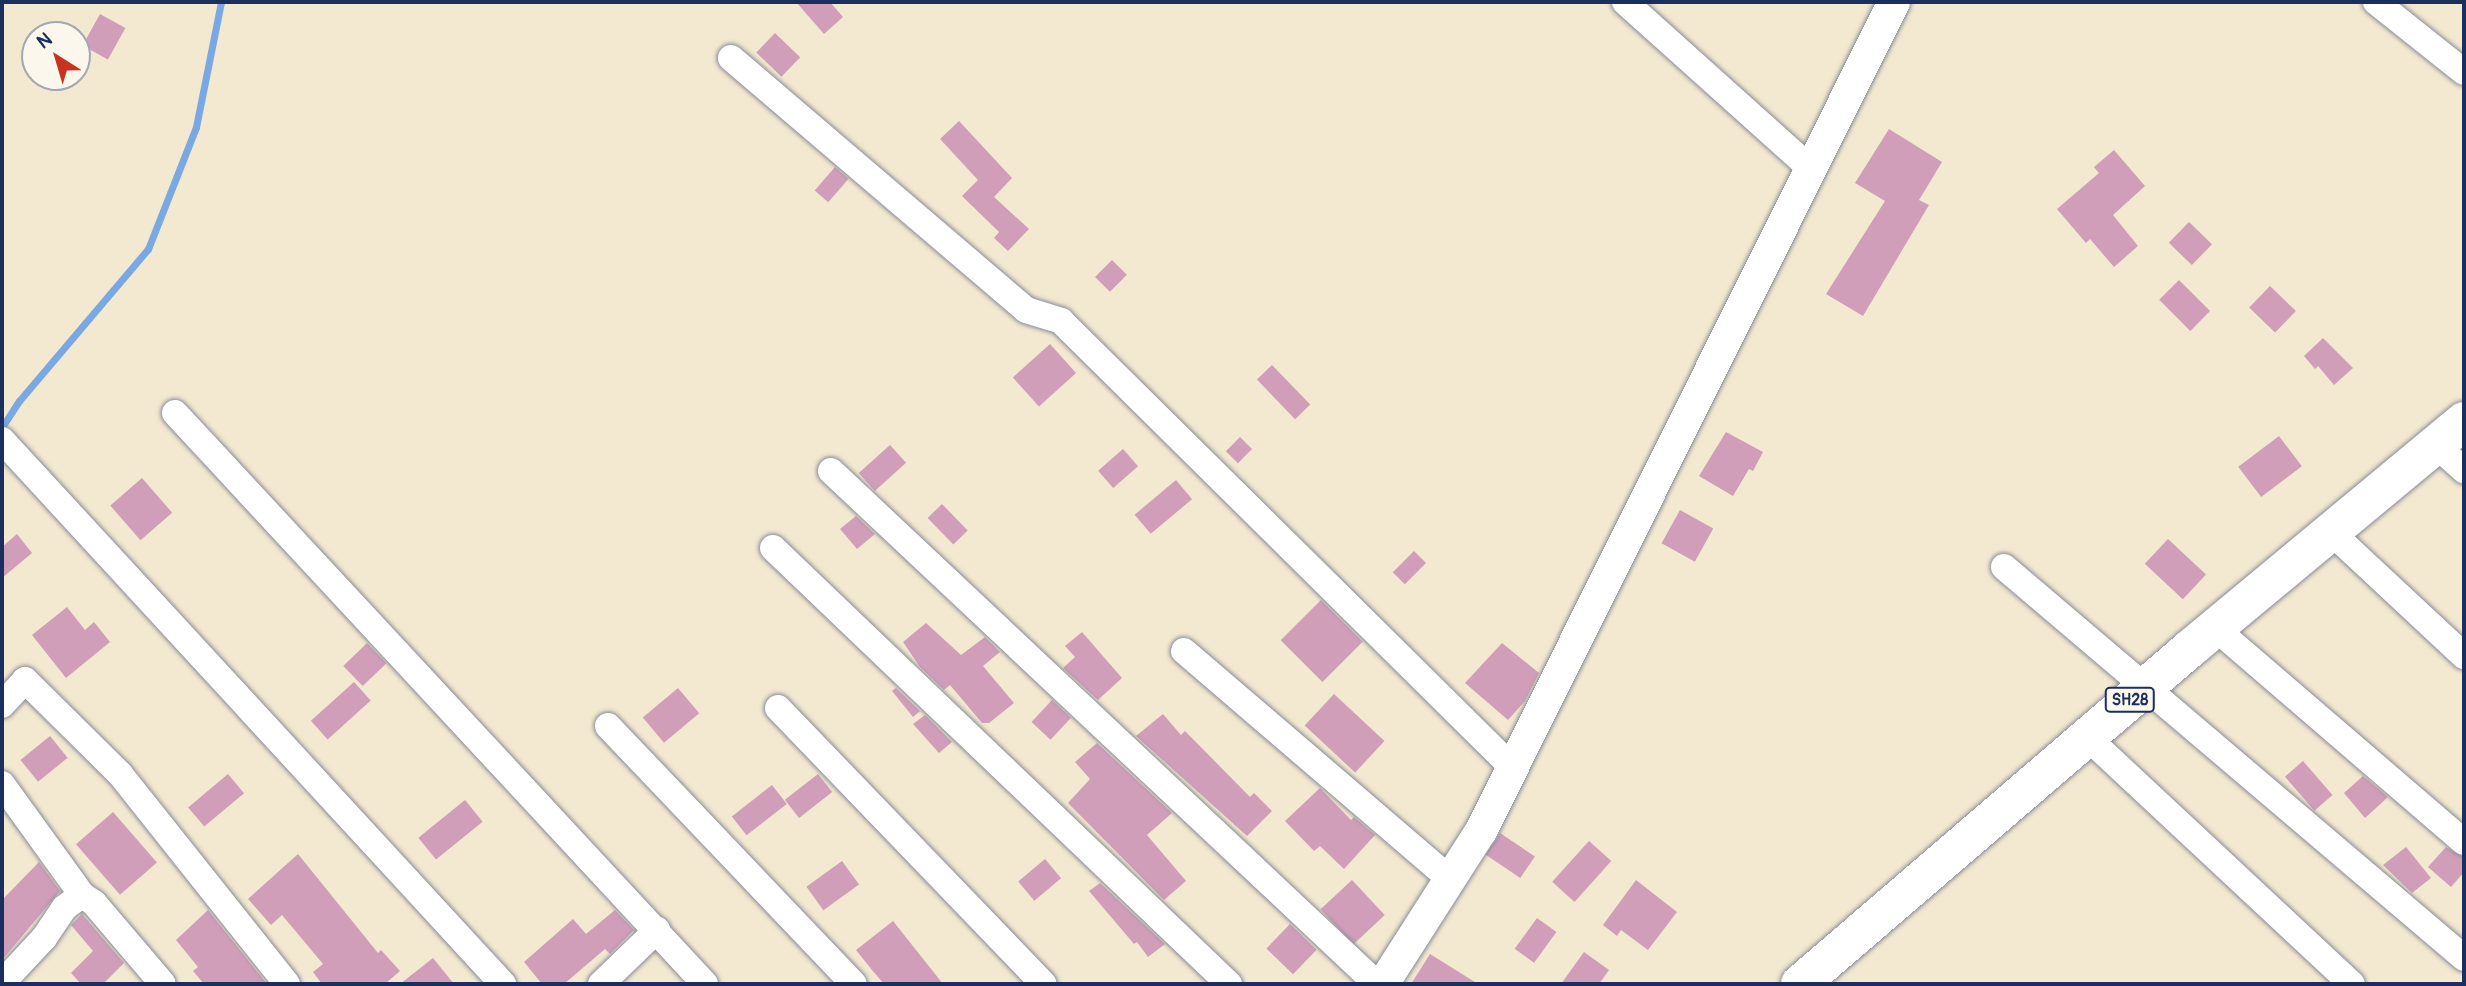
<!DOCTYPE html>
<style>
body{margin:0}
#map{position:relative;width:2466px;height:986px;overflow:hidden;background:#f3e8d0;font-family:Pangolin,sans-serif}
div>[style]{position:absolute}
.stream>*{height:7px;margin:-3.5px;padding:0 3.5px;transform-origin:3.5px;border-radius:3.5px;background:#79a8e3}
.building>*{inset:0;background:#d19eba;transform-origin:0 0}
.roads{filter:drop-shadow(0 0 2px #878c97) drop-shadow(0 0 2px #878c97)}
.minor>*{height:26px;margin:-13px;padding:0 13px;transform-origin:13px;border-radius:13px;background:#fff}
.tertiary>*{height:32px;margin:-16px;padding:0 16px;transform-origin:16px;border-radius:16px;background:#fff}
.primary>*{height:38px;margin:-19px;padding:0 19px;transform-origin:19px;border-radius:19px;background:#fff}
span{translate:-50% -50%;white-space:nowrap;text-align:center;line-height:1.15;-webkit-text-stroke:7px #fbf7ec;paint-order:stroke}
.shield-label span{padding:2px 5px;background:#fbf7ec;border:2px solid;border-radius:5px;-webkit-text-stroke-width:0}
.shield-label{font-size:16px;color:#1b2f5e;font-weight:700}
.frame{position:absolute;inset:0;border:4px solid #1b2f5e;pointer-events:none}
.north{position:absolute;left:21px;top:21px;width:70px;height:70px;box-sizing:border-box;background:#fbf7ec;border:2px solid #a1a7b3;border-radius:50%;rotate:323deg;font-size:19px;font-weight:700;line-height:28px;text-align:center;color:#1b2f5e}
.north::after{content:'';display:block;margin:auto;width:24px;height:32px;background:#c8321e;clip-path:polygon(50% 0,100% 100%,50% 72%,0 100%)}
</style>
<div id="map">
<div class="stream">
<i style="left:2px;top:427px;width:31px;rotate:-57deg"></i>
<i style="left:19px;top:401px;width:199px;rotate:-49.7deg"></i>
<i style="left:148px;top:249px;width:131px;rotate:-68.5deg"></i>
<i style="left:196px;top:127px;width:127px;rotate:-78.7deg"></i>
</div>
<div class="building">
<i style="clip-path:polygon(796px 2px,830px 2px,843px 17px,824px 34px)"></i>
<i style="left:100px;top:14px;width:29px;height:36px;rotate:29deg"></i>
<i style="left:775px;top:33px;width:35px;height:27px;rotate:44deg"></i>
<i style="clip-path:polygon(959px 121px,1012px 178px,994px 197px,1029px 229px,1008px 251px,994px 238px,999px 232px,962px 196px,978px 180px,940px 139px)"></i>
<i style="clip-path:polygon(1889px 129px,1942px 162px,1919px 200px,1929px 205px,1863px 316px,1826px 294px,1885px 201px,1855px 183px)"></i>
<i style="clip-path:polygon(2114px 150px,2145px 186px,2113px 215px,2138px 246px,2114px 267px,2090px 239px,2086px 243px,2057px 209px,2099px 173px,2094px 167px)"></i>
<i style="left:835px;top:167px;width:18px;height:31px;rotate:41deg"></i>
<i style="left:2189px;top:222px;width:32px;height:29px;rotate:44deg"></i>
<i style="left:1112px;top:260px;width:21px;height:24px;rotate:45deg"></i>
<i style="left:2179px;top:280px;width:44px;height:28px;rotate:45deg"></i>
<i style="left:2270px;top:286px;width:36px;height:30px;rotate:44deg"></i>
<i style="clip-path:polygon(2323px 338px,2353px 368px,2334px 385px,2318px 366px,2315px 369px,2304px 356px)"></i>
<i style="left:1050px;top:344px;width:39px;height:50px;rotate:48deg"></i>
<i style="left:1272px;top:365px;width:55px;height:21px;rotate:46deg"></i>
<i style="clip-path:polygon(1726px 432px,1763px 452px,1753px 471px,1749px 469px,1733px 496px,1699px 476px)"></i>
<i style="left:2279px;top:436px;width:38px;height:51px;rotate:53deg"></i>
<i style="left:1240px;top:437px;width:17px;height:20px;rotate:45deg"></i>
<i style="left:890px;top:445px;width:24px;height:42px;rotate:48deg"></i>
<i style="left:1123px;top:449px;width:23px;height:33px;rotate:49deg"></i>
<i style="left:142px;top:478px;width:46px;height:42px;rotate:49deg"></i>
<i style="left:1176px;top:480px;width:25px;height:54px;rotate:50deg"></i>
<i style="left:942px;top:504px;width:37px;height:20px;rotate:46deg"></i>
<i style="left:1680px;top:510px;width:38px;height:38px;rotate:29deg"></i>
<i style="clip-path:polygon(856px 516px,875px 534px,857px 549px,840px 529px)"></i>
<i style="clip-path:polygon(17px 534px,32px 553px,2px 578px,2px 547px)"></i>
<i style="left:2168px;top:539px;width:52px;height:34px;rotate:43deg"></i>
<i style="left:1414px;top:551px;width:17px;height:30px;rotate:45deg"></i>
<i style="left:1321px;top:600px;width:59px;height:57px;rotate:45deg"></i>
<i style="clip-path:polygon(67px 607px,85px 630px,94px 622px,110px 642px,66px 678px,32px 635px)"></i>
<i style="clip-path:polygon(926px 623px,961px 655px,985px 637px,1000px 652px,983px 666px,1014px 703px,989px 723px,982px 723px,950px 685px,944px 690px,920px 667px,903px 642px)"></i>
<i style="clip-path:polygon(1082px 632px,1122px 678px,1098px 700px,1063px 668px,1075px 657px,1065px 646px)"></i>
<i style="left:367px;top:643px;width:28px;height:33px;rotate:46deg"></i>
<i style="clip-path:polygon(1502px 643px,1539px 673px,1525px 701px,1508px 720px,1465px 683px)"></i>
<i style="left:354px;top:682px;width:25px;height:58px;rotate:48deg"></i>
<i style="left:678px;top:688px;width:33px;height:46px;rotate:50deg"></i>
<i style="clip-path:polygon(896px 688px,920px 711px,913px 717px,892px 691px)"></i>
<i style="left:1334px;top:694px;width:69px;height:43px;rotate:43deg"></i>
<i style="left:1052px;top:700px;width:26px;height:30px;rotate:43deg"></i>
<i style="clip-path:polygon(1163px 714px,1181px 735px,1185px 731px,1250px 797px,1254px 793px,1272px 811px,1247px 836px,1136px 736px)"></i>
<i style="clip-path:polygon(925px 715px,952px 742px,939px 753px,913px 724px)"></i>
<i style="left:50px;top:736px;width:28px;height:38px;rotate:51deg"></i>
<i style="clip-path:polygon(1097px 743px,1172px 813px,1147px 835px,1186px 881px,1164px 900px,1068px 803px,1090px 779px,1075px 762px)"></i>
<i style="left:2303px;top:761px;width:45px;height:24px;rotate:49deg"></i>
<i style="left:228px;top:774px;width:25px;height:52px;rotate:50deg"></i>
<i style="left:818px;top:774px;width:23px;height:42px;rotate:52deg"></i>
<i style="clip-path:polygon(2363px 776px,2388px 797px,2365px 818px,2344px 793px)"></i>
<i style="left:772px;top:785px;width:24px;height:51px;rotate:52deg"></i>
<i style="clip-path:polygon(1320px 788px,1351px 820px,1354px 817px,1375px 835px,1344px 869px,1320px 846px,1314px 851px,1285px 821px)"></i>
<i style="left:465px;top:800px;width:28px;height:60px;rotate:51deg"></i>
<i style="left:113px;top:812px;width:67px;height:49px;rotate:49deg"></i>
<i style="left:1500px;top:833px;width:42px;height:26px;rotate:34deg"></i>
<i style="left:1589px;top:841px;width:30px;height:55px;rotate:42deg"></i>
<i style="clip-path:polygon(2406px 847px,2431px 878px,2412px 893px,2383px 865px)"></i>
<i style="clip-path:polygon(2446px 847px,2464px 857px,2464px 872px,2451px 887px,2428px 867px)"></i>
<i style="clip-path:polygon(298px 854px,378px 953px,381px 950px,400px 971px,385px 984px,322px 984px,313px 972px,323px 964px,282px 915px,271px 925px,248px 899px)"></i>
<i style="left:1045px;top:859px;width:25px;height:35px;rotate:50deg"></i>
<i style="left:842px;top:861px;width:29px;height:44px;rotate:54deg"></i>
<i style="clip-path:polygon(39px 862px,60px 891px,2px 960px,2px 900px)"></i>
<i style="left:1352px;top:880px;width:48px;height:43px;rotate:47deg"></i>
<i style="clip-path:polygon(1636px 880px,1677px 912px,1648px 950px,1621px 930px,1617px 936px,1603px 925px)"></i>
<i style="clip-path:polygon(1100px 883px,1165px 944px,1148px 957px,1137px 942px,1134px 944px,1089px 891px)"></i>
<i style="clip-path:polygon(208px 910px,267px 984px,204px 984px,193px 971px,198px 967px,176px 940px)"></i>
<i style="clip-path:polygon(615px 910px,634px 930px,610px 954px,605px 949px,564px 984px,542px 984px,524px 962px,573px 919px,586px 934px)"></i>
<i style="clip-path:polygon(82px 914px,124px 963px,103px 984px,81px 984px,71px 973px,93px 951px,71px 925px)"></i>
<i style="left:1537px;top:918px;width:24px;height:38px;rotate:36deg"></i>
<i style="clip-path:polygon(893px 921px,943px 984px,884px 984px,872px 970px,856px 950px)"></i>
<i style="left:1290px;top:924px;width:37px;height:34px;rotate:44deg"></i>
<i style="clip-path:polygon(1584px 952px,1609px 970px,1599px 984px,1561px 984px)"></i>
<i style="clip-path:polygon(1430px 954px,1478px 984px,1411px 984px)"></i>
<i style="clip-path:polygon(433px 958px,454px 984px,400px 984px)"></i>
</div>
<div class="roads">
<div class="minor">
<i style="left:1625px;top:2px;width:250px;rotate:41.9deg"></i>
<i style="left:2376px;top:2px;width:112px;rotate:38.5deg"></i>
<i style="left:731px;top:58px;width:388px;rotate:40.5deg"></i>
<i style="left:1026px;top:310px;width:37px;rotate:17deg"></i>
<i style="left:1061px;top:321px;width:636px;rotate:44.68deg"></i>
<i style="left:175px;top:413px;width:779px;rotate:47.13deg"></i>
<i style="left:2px;top:440px;width:740px;rotate:47.36deg"></i>
<i style="left:2436px;top:445px;width:38px;rotate:42deg"></i>
<i style="left:831px;top:471px;width:749px;rotate:43.22deg"></i>
<i style="left:2331px;top:532px;width:182px;rotate:43deg"></i>
<i style="left:773px;top:548px;width:631px;rotate:43.72deg"></i>
<i style="left:2004px;top:567px;width:604px;rotate:40.36deg"></i>
<i style="left:2215px;top:628px;width:328px;rotate:40.7deg"></i>
<i style="left:1184px;top:651px;width:350px;rotate:40.6deg"></i>
<i style="left:2px;top:705px;width:34px;rotate:-47deg"></i>
<i style="left:25px;top:680px;width:134px;rotate:44.7deg"></i>
<i style="left:120px;top:774px;width:268px;rotate:51.5deg"></i>
<i style="left:778px;top:708px;width:383px;rotate:46.1deg"></i>
<i style="left:608px;top:726px;width:356px;rotate:46.4deg"></i>
<i style="left:2087px;top:737px;width:362px;rotate:43deg"></i>
<i style="left:2px;top:784px;width:137px;rotate:54.2deg"></i>
<i style="left:82px;top:895px;width:14px;rotate:34deg"></i>
<i style="left:94px;top:903px;width:106px;rotate:49.6deg"></i>
<i style="left:2px;top:983px;width:62px;rotate:-47deg"></i>
<i style="left:44px;top:938px;width:36px;rotate:-56deg"></i>
<i style="left:64px;top:908px;width:22px;rotate:-36deg"></i>
<i style="left:601px;top:984px;width:78px;rotate:-44deg"></i>
</div>
<div class="tertiary">
<i style="left:1383px;top:984px;width:182px;rotate:-57.4deg"></i>
<i style="left:1481px;top:831px;width:926px;rotate:-63.52deg"></i>
</div>
<div class="primary">
<i style="left:1800px;top:984px;width:517px;rotate:-40.69deg"></i>
<i style="left:2192px;top:647px;width:354px;rotate:-39.7deg"></i>
</div>
</div>
<div class="shield-label">
<span style="left:2130px;top:700px">SH28</span>
</div>
<div class="frame"></div>
<div class="north">N</div>
</div>
